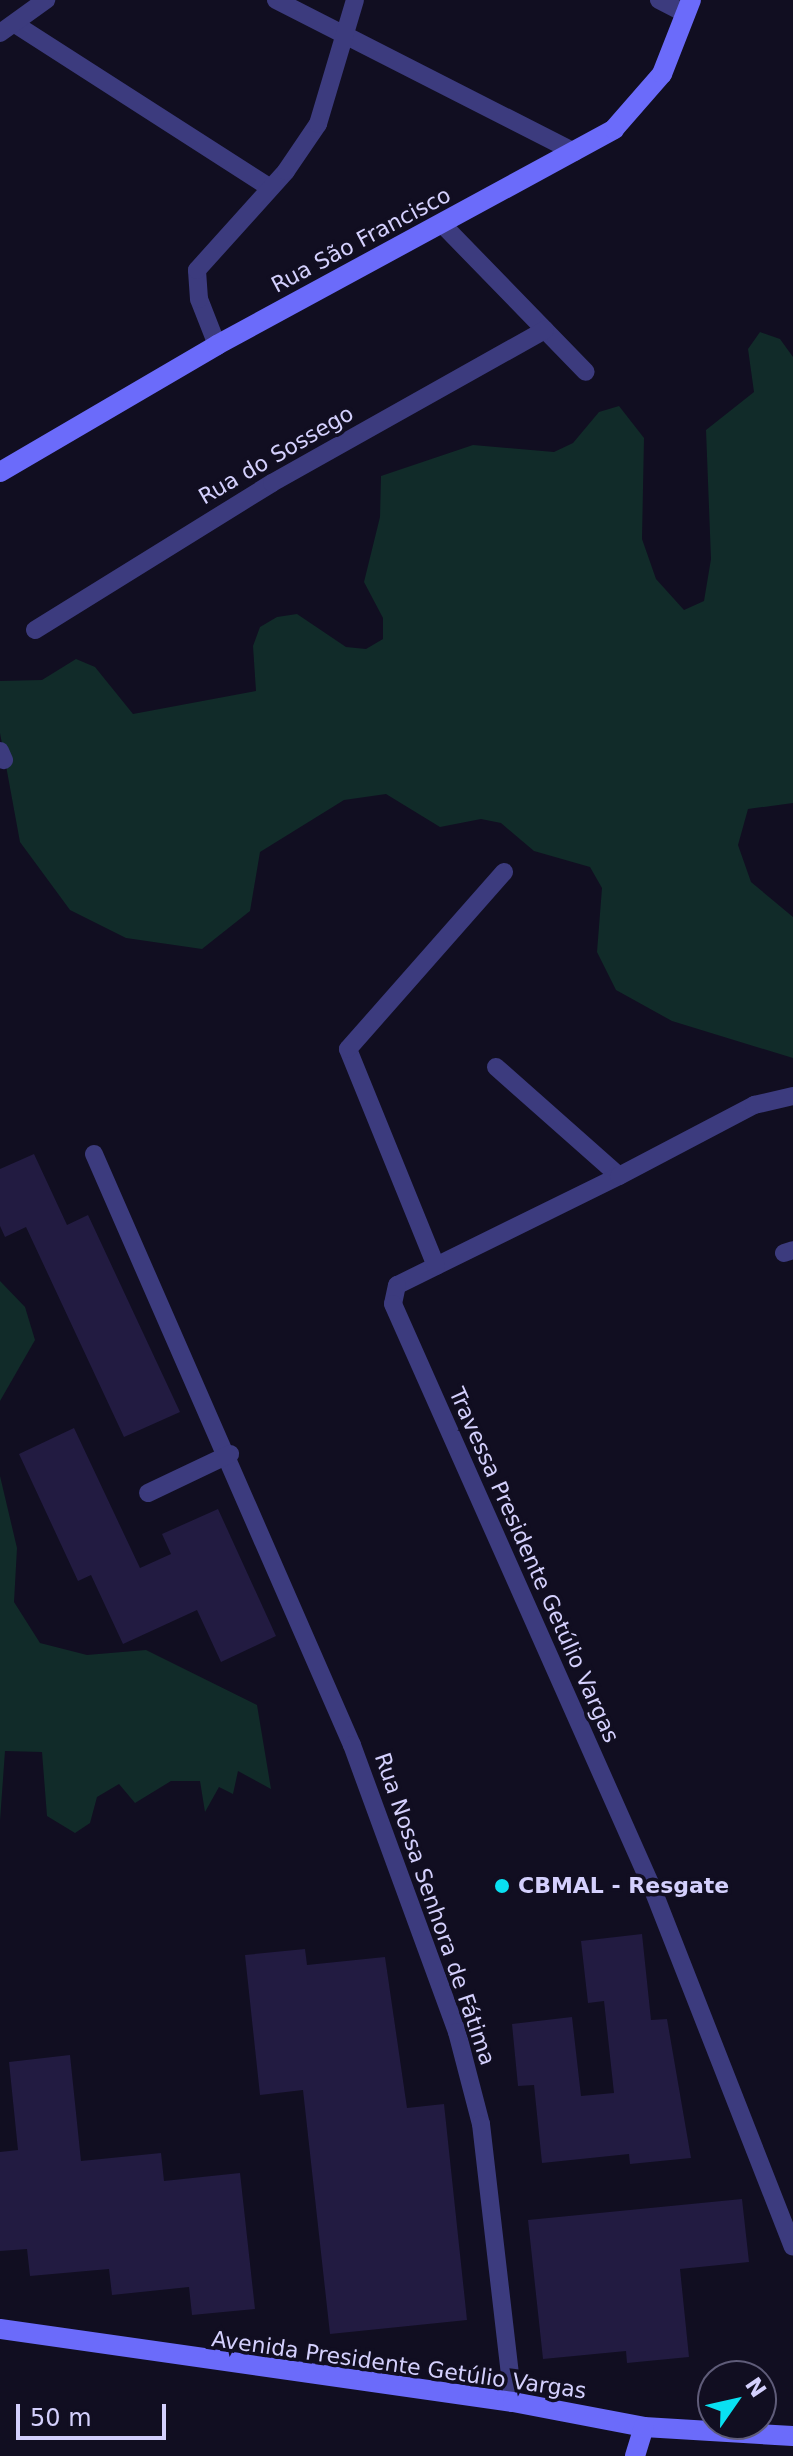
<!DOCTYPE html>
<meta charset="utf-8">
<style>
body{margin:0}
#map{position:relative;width:793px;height:2456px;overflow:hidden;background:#110e21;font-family:"DejaVu Sans",sans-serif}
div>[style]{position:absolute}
.green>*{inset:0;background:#112b29}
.building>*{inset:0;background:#221b41}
.street>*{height:18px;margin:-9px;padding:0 9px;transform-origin:9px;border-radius:9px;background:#3c3b7e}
.secondary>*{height:20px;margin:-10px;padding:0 10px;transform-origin:10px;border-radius:10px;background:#6b6bfa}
.dots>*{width:22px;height:22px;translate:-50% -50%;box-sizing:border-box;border:4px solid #110e21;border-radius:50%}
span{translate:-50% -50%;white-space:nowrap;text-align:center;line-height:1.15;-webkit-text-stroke:7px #110e21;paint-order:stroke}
.street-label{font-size:22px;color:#d4d0fd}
.poi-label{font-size:22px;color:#d4d0fd;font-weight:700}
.left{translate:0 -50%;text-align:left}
.north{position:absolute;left:697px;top:2360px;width:80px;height:80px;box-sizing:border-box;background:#110e21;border:2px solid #5f5c79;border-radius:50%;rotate:56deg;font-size:22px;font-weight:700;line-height:32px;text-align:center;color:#d4d0fd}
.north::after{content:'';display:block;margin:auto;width:28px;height:36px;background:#09e0f1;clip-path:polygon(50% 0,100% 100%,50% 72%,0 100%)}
.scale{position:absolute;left:16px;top:2404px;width:150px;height:36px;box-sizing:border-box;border:4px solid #d4d0fd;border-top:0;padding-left:10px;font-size:24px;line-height:28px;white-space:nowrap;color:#d4d0fd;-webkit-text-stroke:6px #110e21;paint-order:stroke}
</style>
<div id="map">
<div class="green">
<i style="clip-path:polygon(760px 332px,780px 339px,793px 357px,793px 803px,748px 809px,738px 845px,751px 882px,793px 917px,793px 1058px,672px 1021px,616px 990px,597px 952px,602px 888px,590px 867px,534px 851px,501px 823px,481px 819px,440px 827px,386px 794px,344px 800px,260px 852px,250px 911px,202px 949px,126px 938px,70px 910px,20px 842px,0 733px,0 681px,42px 680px,76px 659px,95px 667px,133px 714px,256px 691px,253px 646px,260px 627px,277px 617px,297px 614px,346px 647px,366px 649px,383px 639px,383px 618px,364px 582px,380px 517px,381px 476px,473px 445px,554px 452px,573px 443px,599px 412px,619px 406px,644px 438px,642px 539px,656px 579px,684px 610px,704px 601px,711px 559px,706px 430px,754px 392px,748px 349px)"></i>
<i style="clip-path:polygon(0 1281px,25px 1307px,35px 1340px,0 1401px)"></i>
<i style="clip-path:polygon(0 1476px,17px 1548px,14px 1602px,40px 1643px,87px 1655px,146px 1650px,257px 1705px,271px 1789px,238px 1771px,233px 1794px,219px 1787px,205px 1812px,200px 1781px,171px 1781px,135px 1803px,119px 1784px,97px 1797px,90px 1823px,75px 1833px,47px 1816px,42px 1752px,5px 1751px,0 1821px)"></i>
</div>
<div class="building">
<i style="clip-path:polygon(34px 1154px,67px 1225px,88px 1215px,180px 1412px,124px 1437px,26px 1227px,5px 1237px,0 1226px,0 1169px)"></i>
<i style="clip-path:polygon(74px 1428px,140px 1568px,171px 1554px,162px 1534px,218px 1509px,276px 1636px,221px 1662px,197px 1610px,123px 1644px,91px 1575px,78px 1581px,19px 1454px)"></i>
<i style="clip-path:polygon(642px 1934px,651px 2020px,667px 2019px,691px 2158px,630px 2164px,629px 2154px,542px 2163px,534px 2085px,518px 2086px,512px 2024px,572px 2017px,581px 2096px,614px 2093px,604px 2001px,588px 2003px,581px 1941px)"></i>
<i style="clip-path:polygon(305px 1949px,307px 1965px,385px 1957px,407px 2108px,444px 2104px,467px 2320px,330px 2334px,303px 2090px,260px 2095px,245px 1955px)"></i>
<i style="clip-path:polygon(70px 2055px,81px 2161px,161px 2153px,164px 2181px,240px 2173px,255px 2309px,192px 2315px,189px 2287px,112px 2295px,109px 2269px,30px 2276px,27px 2249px,0 2251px,0 2152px,18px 2150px,9px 2062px)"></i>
<i style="clip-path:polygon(742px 2199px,749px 2262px,680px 2269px,689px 2357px,627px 2363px,626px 2351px,543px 2359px,528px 2220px)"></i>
</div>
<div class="street">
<i style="left:276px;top:0;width:335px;rotate:27deg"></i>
<i style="left:659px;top:0;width:30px;rotate:27deg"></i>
<i style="left:15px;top:24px;width:303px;rotate:32.7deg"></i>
<i style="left:0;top:33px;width:57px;rotate:-35.7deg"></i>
<i style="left:442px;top:224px;width:206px;rotate:45.8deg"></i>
<i style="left:217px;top:345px;width:49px;rotate:-111.4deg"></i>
<i style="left:199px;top:299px;width:29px;rotate:-94deg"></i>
<i style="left:197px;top:270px;width:133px;rotate:-48deg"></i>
<i style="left:286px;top:171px;width:57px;rotate:-55.8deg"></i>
<i style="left:318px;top:124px;width:129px;rotate:-73.4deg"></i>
<i style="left:35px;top:630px;width:279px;rotate:-31.8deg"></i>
<i style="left:272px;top:483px;width:313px;rotate:-29.3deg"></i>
<i style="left:0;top:751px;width:10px;rotate:66deg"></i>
<i style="left:496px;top:1067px;width:164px;rotate:41.5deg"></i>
<i style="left:619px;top:1176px;width:247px;rotate:153.8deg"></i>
<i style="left:397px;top:1285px;width:19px;rotate:102deg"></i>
<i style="left:393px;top:1304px;width:641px;rotate:66.07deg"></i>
<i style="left:653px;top:1890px;width:383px;rotate:68.6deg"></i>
<i style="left:94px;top:1154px;width:645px;rotate:66.42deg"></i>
<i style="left:352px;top:1745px;width:306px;rotate:69.9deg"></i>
<i style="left:457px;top:2032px;width:95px;rotate:75.4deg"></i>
<i style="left:481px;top:2124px;width:280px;rotate:83.4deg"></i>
<i style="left:619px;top:1176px;width:153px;rotate:-27.7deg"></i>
<i style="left:754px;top:1105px;width:40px;rotate:-13deg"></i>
<i style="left:784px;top:1253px;width:9px;rotate:-18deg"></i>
<i style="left:436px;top:1266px;width:234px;rotate:-112.1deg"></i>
<i style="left:348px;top:1049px;width:236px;rotate:-48.6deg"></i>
<i style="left:148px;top:1493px;width:91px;rotate:-25.4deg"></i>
</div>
<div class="secondary">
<i style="left:0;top:472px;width:251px;rotate:-30.3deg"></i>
<i style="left:217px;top:345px;width:452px;rotate:-28.5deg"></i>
<i style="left:614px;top:129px;width:73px;rotate:-48.9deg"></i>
<i style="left:662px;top:74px;width:79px;rotate:-68.6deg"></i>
<i style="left:0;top:2329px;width:518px;rotate:8.1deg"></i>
<i style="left:513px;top:2402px;width:133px;rotate:10.8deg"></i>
<i style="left:644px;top:2427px;width:149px;rotate:3.5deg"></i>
<i style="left:635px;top:2456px;width:30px;rotate:-73deg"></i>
</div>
<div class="dots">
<i style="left:502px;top:1886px;background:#09e0f1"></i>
</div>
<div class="street-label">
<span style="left:361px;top:240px;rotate:-28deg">Rua São Francisco</span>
<span style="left:276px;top:455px;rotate:-30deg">Rua do Sossego</span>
<span style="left:534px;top:1565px;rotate:66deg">Travessa Presidente Getúlio Vargas</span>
<span style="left:435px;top:1909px;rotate:71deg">Rua Nossa Senhora de Fátima</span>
<span style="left:399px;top:2365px;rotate:8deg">Avenida Presidente Getúlio Vargas</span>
</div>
<div class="poi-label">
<span class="left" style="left:518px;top:1886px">CBMAL - Resgate</span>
</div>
<div class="north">N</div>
<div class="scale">50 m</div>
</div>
